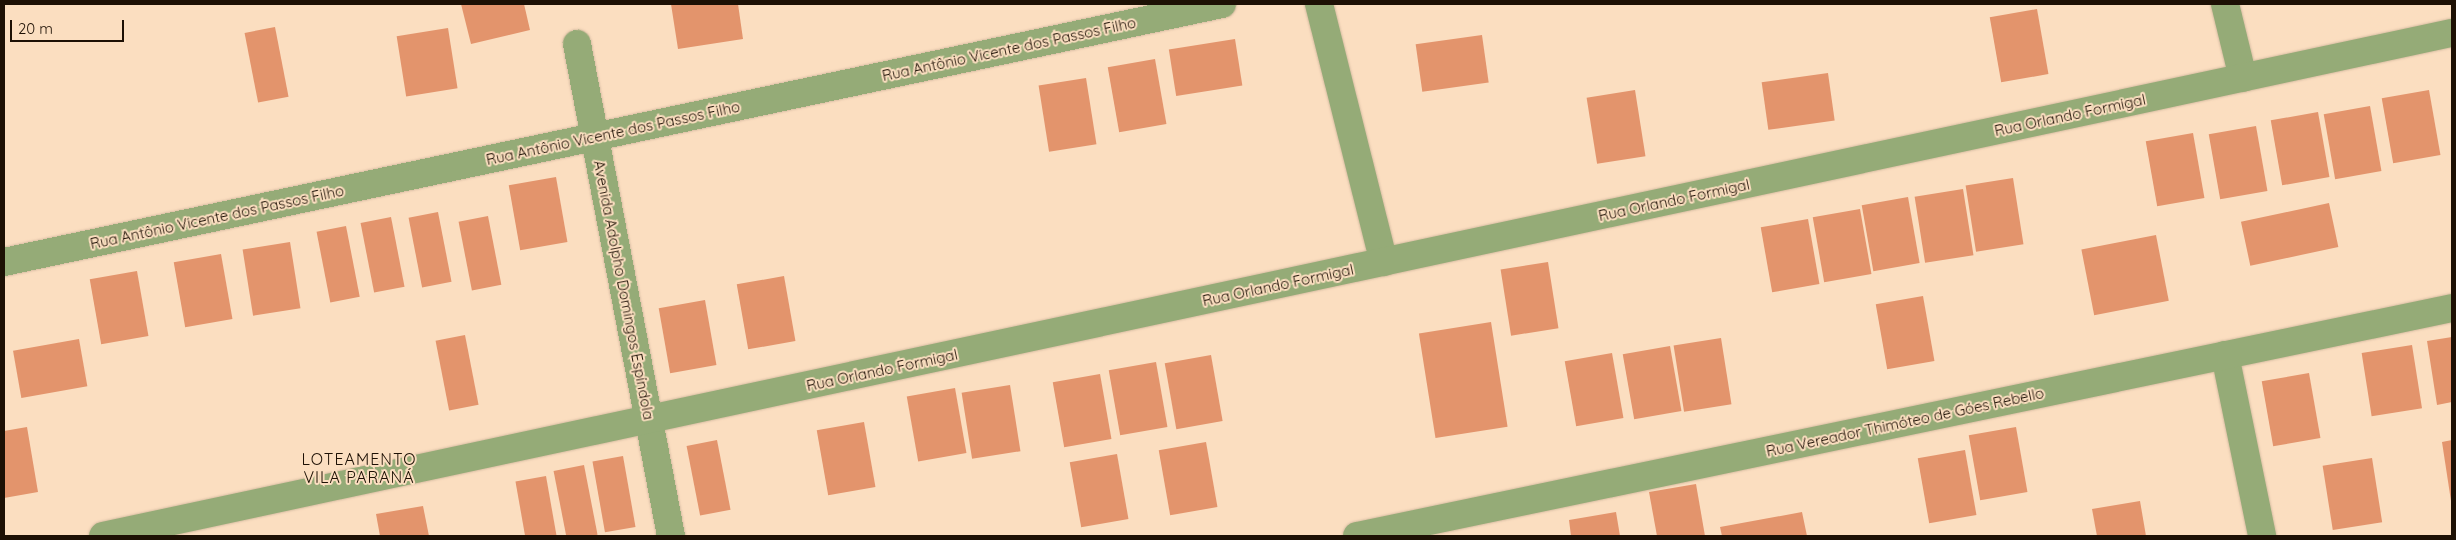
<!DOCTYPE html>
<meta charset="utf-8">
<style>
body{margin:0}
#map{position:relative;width:2456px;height:540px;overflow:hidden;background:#fbdec0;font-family:Quicksand,sans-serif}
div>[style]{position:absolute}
.building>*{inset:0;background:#e3946c;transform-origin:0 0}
.roads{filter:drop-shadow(0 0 1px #d7bda2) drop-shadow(0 0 1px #d7bda2)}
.street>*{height:28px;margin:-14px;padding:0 14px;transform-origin:14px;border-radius:14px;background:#95ab77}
span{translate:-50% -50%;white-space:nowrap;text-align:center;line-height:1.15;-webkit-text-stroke:4px #fbdec0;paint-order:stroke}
.street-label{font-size:15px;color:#1d1004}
.neighbourhood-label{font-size:16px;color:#1d1004;letter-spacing:1px}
.frame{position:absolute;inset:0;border:5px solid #1d1004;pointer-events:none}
.scale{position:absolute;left:10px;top:20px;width:114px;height:22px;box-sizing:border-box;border:2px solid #1d1004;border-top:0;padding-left:6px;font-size:15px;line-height:18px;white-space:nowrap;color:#1d1004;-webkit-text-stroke:4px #fbdec0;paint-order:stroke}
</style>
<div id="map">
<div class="building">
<i style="clip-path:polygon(461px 4px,524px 4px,530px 30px,471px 44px)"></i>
<i style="clip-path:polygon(671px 4px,738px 4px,743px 39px,678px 49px)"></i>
<i style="left:2037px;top:9px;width:66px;height:48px;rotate:80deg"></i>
<i style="left:275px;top:27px;width:71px;height:31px;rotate:79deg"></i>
<i style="left:448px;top:28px;width:61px;height:52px;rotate:81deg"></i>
<i style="left:1482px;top:35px;width:48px;height:67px;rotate:82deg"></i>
<i style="left:1235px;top:39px;width:47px;height:67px;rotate:81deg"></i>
<i style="left:1155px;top:59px;width:66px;height:48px;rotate:80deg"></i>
<i style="left:1828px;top:73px;width:48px;height:67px;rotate:82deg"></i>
<i style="left:1086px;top:78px;width:67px;height:48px;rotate:81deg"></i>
<i style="left:1635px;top:90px;width:67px;height:49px;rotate:81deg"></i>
<i style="left:2429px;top:90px;width:66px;height:48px;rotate:80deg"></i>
<i style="left:2370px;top:106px;width:66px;height:47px;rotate:80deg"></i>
<i style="left:2318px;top:112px;width:66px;height:48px;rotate:80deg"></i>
<i style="left:2256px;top:126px;width:66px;height:48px;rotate:80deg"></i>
<i style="left:2193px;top:133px;width:66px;height:48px;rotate:80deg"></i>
<i style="left:556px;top:177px;width:66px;height:48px;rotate:80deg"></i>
<i style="left:2013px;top:178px;width:67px;height:48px;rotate:81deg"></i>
<i style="left:1963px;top:189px;width:67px;height:49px;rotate:81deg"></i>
<i style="left:1908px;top:197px;width:67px;height:47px;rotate:80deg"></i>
<i style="left:2329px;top:203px;width:45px;height:90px;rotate:78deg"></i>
<i style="left:1860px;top:209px;width:66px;height:48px;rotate:80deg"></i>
<i style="left:438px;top:212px;width:71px;height:30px;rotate:79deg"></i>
<i style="left:488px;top:216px;width:70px;height:30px;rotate:79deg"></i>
<i style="left:391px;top:217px;width:71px;height:31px;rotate:79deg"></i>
<i style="left:1808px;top:219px;width:66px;height:48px;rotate:80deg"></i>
<i style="left:346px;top:226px;width:72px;height:30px;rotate:79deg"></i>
<i style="left:2156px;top:235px;width:67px;height:76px;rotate:79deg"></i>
<i style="left:290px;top:242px;width:67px;height:48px;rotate:81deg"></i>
<i style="left:221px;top:254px;width:66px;height:48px;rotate:80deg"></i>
<i style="left:1548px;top:262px;width:67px;height:48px;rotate:81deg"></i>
<i style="left:137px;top:271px;width:66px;height:48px;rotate:80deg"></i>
<i style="left:784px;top:276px;width:66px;height:48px;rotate:80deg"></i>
<i style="left:1923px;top:296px;width:66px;height:48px;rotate:80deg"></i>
<i style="left:705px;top:300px;width:66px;height:47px;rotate:80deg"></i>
<i style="left:1491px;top:322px;width:106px;height:73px;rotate:81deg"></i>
<i style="left:465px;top:335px;width:71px;height:30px;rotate:79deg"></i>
<i style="clip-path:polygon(2452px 337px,2452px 402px,2437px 405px,2427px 341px)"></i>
<i style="left:1721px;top:338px;width:67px;height:48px;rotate:81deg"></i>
<i style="left:79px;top:339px;width:48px;height:67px;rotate:80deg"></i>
<i style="left:2412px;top:345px;width:64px;height:51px;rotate:81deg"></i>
<i style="left:1670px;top:346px;width:66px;height:48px;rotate:80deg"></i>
<i style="left:1612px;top:353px;width:66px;height:48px;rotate:80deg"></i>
<i style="left:1211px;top:355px;width:67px;height:47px;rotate:80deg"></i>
<i style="left:1156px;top:362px;width:66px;height:48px;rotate:80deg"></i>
<i style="left:2309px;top:373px;width:66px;height:48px;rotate:80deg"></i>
<i style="left:1100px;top:374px;width:66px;height:48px;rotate:80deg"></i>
<i style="left:1010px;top:385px;width:67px;height:49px;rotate:81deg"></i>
<i style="left:955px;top:388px;width:66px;height:49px;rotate:80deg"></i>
<i style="left:864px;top:422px;width:66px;height:48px;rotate:80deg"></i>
<i style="clip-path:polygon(27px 427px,38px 492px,4px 498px,4px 431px)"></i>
<i style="left:2016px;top:427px;width:66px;height:48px;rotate:80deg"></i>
<i style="left:717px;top:440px;width:71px;height:31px;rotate:79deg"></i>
<i style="clip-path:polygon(2452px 440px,2452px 501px,2451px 501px,2442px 442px)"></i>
<i style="left:1206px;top:442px;width:66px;height:48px;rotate:80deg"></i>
<i style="left:1965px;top:450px;width:66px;height:48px;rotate:80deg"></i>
<i style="left:1117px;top:454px;width:66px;height:48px;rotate:80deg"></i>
<i style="left:623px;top:456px;width:72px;height:31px;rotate:80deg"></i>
<i style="left:2372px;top:458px;width:65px;height:50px;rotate:81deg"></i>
<i style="left:584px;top:465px;width:71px;height:31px;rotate:79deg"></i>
<i style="left:546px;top:476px;width:61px;height:31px;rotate:80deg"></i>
<i style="clip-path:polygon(1696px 484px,1705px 536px,1657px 536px,1649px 492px)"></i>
<i style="clip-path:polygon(2140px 501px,2146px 536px,2097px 536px,2092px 509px)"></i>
<i style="clip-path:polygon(423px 506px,429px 536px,380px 536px,376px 514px)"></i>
<i style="clip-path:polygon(1616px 512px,1620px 536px,1571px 536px,1569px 520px)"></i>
<i style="clip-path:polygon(1802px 512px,1807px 536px,1722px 536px,1720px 527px)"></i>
</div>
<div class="roads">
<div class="street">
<i style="left:1319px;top:4px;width:266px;rotate:75.9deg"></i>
<i style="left:2225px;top:4px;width:76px;rotate:76.3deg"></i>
<i style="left:577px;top:44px;width:501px;rotate:79.18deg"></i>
<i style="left:4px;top:262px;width:1245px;rotate:-11.96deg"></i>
<i style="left:2225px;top:355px;width:185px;rotate:78.4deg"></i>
<i style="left:103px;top:536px;width:2402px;rotate:-12.09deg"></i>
<i style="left:1357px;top:536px;width:1118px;rotate:-11.76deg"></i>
</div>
</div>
<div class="street-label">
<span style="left:1009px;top:49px;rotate:-12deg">Rua Antônio Vicente dos Passos Filho</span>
<span style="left:2070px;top:115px;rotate:-12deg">Rua Orlando Formigal</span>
<span style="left:613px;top:133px;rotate:-12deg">Rua Antônio Vicente dos Passos Filho</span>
<span style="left:1674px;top:200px;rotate:-12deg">Rua Orlando Formigal</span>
<span style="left:217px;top:217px;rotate:-12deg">Rua Antônio Vicente dos Passos Filho</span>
<span style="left:1278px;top:285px;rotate:-12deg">Rua Orlando Formigal</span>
<span style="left:624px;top:290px;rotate:79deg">Avenida Adolpho Domingos Espíndola</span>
<span style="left:882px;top:370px;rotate:-12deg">Rua Orlando Formigal</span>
<span style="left:1905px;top:422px;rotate:-12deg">Rua Vereador Thimóteo de Góes Rebello</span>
</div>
<div class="neighbourhood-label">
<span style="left:359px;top:468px">LOTEAMENTO<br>VILA PARANÁ</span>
</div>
<div class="frame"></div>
<div class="scale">20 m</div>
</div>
